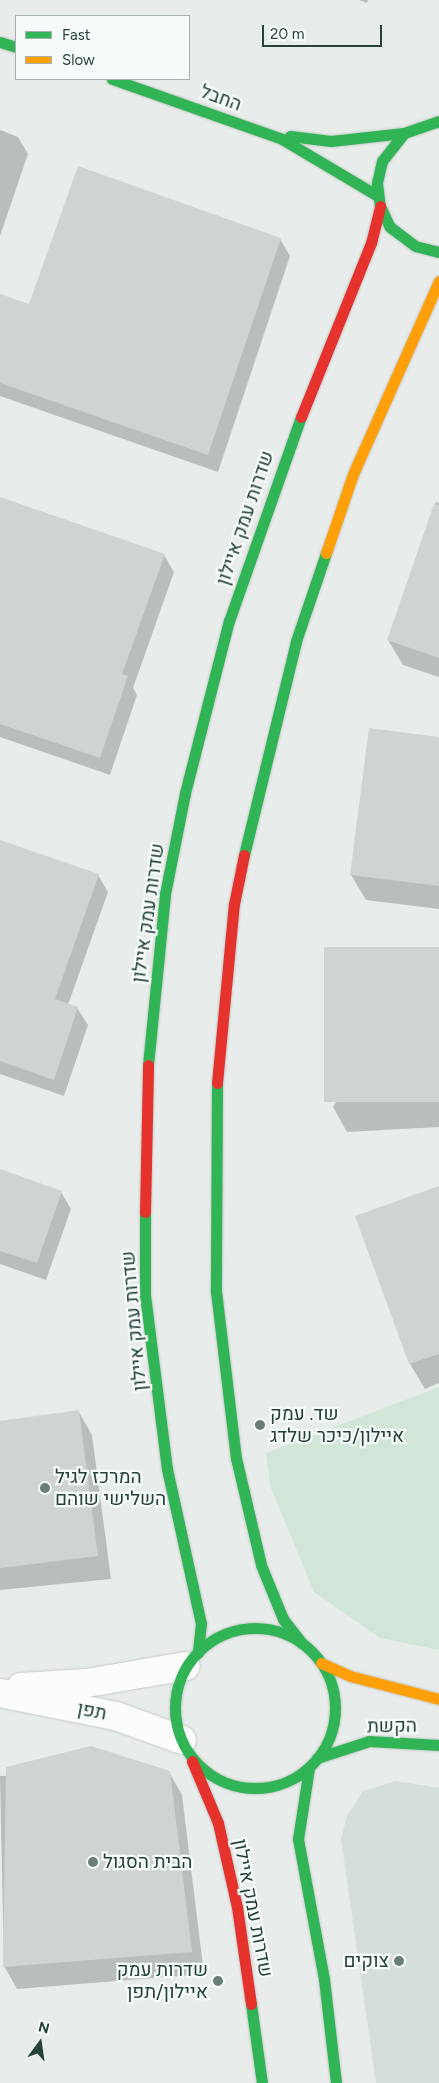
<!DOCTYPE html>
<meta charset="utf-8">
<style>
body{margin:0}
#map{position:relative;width:439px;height:2083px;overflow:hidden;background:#e8edeb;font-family:Figtree,Heebo,sans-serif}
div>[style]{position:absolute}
.built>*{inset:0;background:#d6dedb}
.green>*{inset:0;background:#d1e6d8}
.shadow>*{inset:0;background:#0003}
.building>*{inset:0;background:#cfd4d2;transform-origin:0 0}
.roads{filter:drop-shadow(0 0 1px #c5cac8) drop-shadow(0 0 1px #c5cac8)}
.street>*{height:28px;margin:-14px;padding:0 14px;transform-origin:14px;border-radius:14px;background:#fcfcfc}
.fast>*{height:11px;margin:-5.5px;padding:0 5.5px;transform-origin:5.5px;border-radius:5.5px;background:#30b455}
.fast>.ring{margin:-5.5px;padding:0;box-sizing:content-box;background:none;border:11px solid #30b455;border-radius:50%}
.slow>*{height:11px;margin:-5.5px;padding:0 5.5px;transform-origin:5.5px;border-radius:5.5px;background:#ff9f0a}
.jam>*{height:11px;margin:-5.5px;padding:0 5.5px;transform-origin:5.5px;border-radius:5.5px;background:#e5322d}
.dots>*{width:14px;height:14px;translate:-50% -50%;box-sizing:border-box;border:2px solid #f7fbf9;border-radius:50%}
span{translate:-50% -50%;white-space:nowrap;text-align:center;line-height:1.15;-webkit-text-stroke:4.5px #f7fbf9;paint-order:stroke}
.street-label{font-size:19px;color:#24423a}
.poi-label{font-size:19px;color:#24423a}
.left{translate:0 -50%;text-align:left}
.right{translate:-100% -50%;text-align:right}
.legend{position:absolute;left:15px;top:15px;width:175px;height:65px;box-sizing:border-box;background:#f7fbf9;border:1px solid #a3b1ad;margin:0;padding:6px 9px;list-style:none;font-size:15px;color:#24423a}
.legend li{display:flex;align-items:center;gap:10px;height:25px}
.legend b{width:25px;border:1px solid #a3b1ad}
.north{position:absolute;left:15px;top:2018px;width:50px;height:50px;-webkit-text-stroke:4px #f7fbf9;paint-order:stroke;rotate:14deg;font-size:14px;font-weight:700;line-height:20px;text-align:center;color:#24423a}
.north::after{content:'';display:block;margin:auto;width:18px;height:22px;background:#24423a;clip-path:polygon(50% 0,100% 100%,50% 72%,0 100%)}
.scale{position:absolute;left:262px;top:25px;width:120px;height:22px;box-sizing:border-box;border:2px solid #24423a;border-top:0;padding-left:6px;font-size:15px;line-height:18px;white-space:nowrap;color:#24423a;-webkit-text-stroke:4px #f7fbf9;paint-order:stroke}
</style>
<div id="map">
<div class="built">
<i style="clip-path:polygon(396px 1781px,439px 1788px,439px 2083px,376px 2083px,341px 1839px,347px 1816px,363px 1791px)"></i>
</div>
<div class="green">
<i style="clip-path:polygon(439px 1387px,439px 1650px,380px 1638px,314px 1592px,270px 1486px,266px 1453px)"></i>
</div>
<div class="shadow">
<i style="clip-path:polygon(359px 0,368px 0,367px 3px)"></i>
<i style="clip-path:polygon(0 130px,18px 137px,28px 154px,0 236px)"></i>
<i style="clip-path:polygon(280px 239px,290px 256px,218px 472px,0 396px,0 295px,30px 306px)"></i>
<i style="clip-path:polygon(0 498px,164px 555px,174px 572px,133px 688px,137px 695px,110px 775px,0 737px)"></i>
<i style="clip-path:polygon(436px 502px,439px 503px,439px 677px,403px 665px,388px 640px)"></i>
<i style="clip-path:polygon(439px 738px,439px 909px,366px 900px,351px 875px)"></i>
<i style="clip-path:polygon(0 841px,98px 875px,108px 892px,68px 1005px,77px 1008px,88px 1025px,64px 1096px,0 1074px)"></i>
<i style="clip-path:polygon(439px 948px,439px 1127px,347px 1132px,333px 1107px)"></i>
<i style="clip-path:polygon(0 1171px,61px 1192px,71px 1209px,46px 1280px,0 1264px)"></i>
<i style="clip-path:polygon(439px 1187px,439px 1383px,425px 1389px,410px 1364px,357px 1217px)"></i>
<i style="clip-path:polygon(79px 1412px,92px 1435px,111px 1579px,0 1590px,0 1422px)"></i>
<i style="clip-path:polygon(169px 1772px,182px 1795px,204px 1974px,17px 1989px,4px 1966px,0 1776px)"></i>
</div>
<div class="building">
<i style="clip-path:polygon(78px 166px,281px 238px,208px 455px,0 383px,0 294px,29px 304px)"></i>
<i style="clip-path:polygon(0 497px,165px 554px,122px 674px,128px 676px,100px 758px,0 724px)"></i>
<i style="clip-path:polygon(434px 504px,439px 505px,439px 658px,387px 640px)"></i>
<i style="clip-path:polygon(369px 728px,439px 737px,439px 886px,350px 875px)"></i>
<i style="clip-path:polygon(0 840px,99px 874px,55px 999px,78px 1007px,54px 1080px,0 1061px)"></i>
<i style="left:439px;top:947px;width:155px;height:115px;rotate:90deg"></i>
<i style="clip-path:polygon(0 1169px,62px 1191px,37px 1263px,0 1251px)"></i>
<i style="clip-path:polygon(439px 1186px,439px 1354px,409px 1364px,355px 1216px)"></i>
<i style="clip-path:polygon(79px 1410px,98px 1556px,0 1568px,0 1421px)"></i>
<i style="clip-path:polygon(91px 1746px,170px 1771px,192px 1952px,3px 1967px,6px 1767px)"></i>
</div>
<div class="roads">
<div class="street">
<i style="left:21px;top:1687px;width:66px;rotate:-3.5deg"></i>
<i style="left:87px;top:1683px;width:100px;rotate:-9.7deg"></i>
<i style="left:0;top:1693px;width:118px;rotate:11.2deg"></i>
<i style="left:116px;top:1716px;width:70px;rotate:20deg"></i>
</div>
<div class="fast">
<i style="left:0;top:42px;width:17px;rotate:17deg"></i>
<i style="left:112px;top:79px;width:180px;rotate:19.4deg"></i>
<i style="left:282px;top:139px;width:112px;rotate:30.7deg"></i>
<i style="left:439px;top:121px;width:37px;rotate:161deg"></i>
<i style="left:404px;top:133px;width:36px;rotate:128deg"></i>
<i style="left:382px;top:161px;width:23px;rotate:103deg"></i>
<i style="left:377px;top:183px;width:23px;rotate:83deg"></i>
<i style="left:380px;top:206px;width:23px;rotate:65deg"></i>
<i style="left:390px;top:227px;width:31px;rotate:37deg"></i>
<i style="left:415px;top:246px;width:25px;rotate:14deg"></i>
<i style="left:290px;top:136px;width:41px;rotate:7deg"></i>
<i style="left:331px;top:141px;width:73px;rotate:-6.3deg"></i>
<i style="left:244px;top:855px;width:220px;rotate:-76.3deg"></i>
<i style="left:296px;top:641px;width:93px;rotate:-71.2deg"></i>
<i style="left:148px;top:1065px;width:172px;rotate:-84.3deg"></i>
<i style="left:165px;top:894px;width:103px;rotate:-78.8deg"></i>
<i style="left:185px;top:793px;width:178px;rotate:-75.7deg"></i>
<i style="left:229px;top:621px;width:216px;rotate:-70.6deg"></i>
<i style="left:217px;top:1083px;width:208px;rotate:90.3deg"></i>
<i style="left:216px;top:1291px;width:168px;rotate:83.2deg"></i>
<i style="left:236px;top:1458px;width:110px;rotate:76.8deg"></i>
<i style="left:261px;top:1565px;width:58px;rotate:67.8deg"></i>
<i style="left:283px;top:1619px;width:31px;rotate:52deg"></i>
<i style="left:145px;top:1212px;width:83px;rotate:90deg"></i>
<i style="left:145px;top:1295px;width:175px;rotate:82.8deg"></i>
<i style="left:167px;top:1469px;width:158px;rotate:77.6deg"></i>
<i style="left:201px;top:1623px;width:30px;rotate:96deg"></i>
<i class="ring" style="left:175px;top:1628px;width:149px;height:149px"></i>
<i style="left:317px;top:1758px;width:55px;rotate:-18.1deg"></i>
<i style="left:369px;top:1741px;width:70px;rotate:3.3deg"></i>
<i style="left:309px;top:1768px;width:72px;rotate:98.8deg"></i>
<i style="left:298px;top:1839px;width:142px;rotate:79.5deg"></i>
<i style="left:324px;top:1979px;width:105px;rotate:83.4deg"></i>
<i style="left:251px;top:2004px;width:80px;rotate:82.1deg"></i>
</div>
<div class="slow">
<i style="left:326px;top:553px;width:83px;rotate:-71.1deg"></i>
<i style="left:353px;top:474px;width:211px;rotate:-66deg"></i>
<i style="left:321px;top:1663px;width:32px;rotate:24deg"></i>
<i style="left:350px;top:1676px;width:92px;rotate:14.5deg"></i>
</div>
<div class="jam">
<i style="left:301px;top:417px;width:188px;rotate:-68.1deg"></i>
<i style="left:371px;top:243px;width:38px;rotate:-76deg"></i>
<i style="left:217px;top:1083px;width:180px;rotate:-84.6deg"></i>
<i style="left:234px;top:904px;width:50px;rotate:-78.5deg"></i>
<i style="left:145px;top:1212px;width:147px;rotate:-88.8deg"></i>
<i style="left:192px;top:1761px;width:67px;rotate:67.2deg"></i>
<i style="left:218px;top:1823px;width:86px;rotate:77.3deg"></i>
<i style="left:237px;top:1907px;width:98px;rotate:81.8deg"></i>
</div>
</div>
<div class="dots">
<i style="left:260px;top:1425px;background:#697e78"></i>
<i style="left:45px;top:1488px;background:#697e78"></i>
<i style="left:93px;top:1862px;background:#697e78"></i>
<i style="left:399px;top:1961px;background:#697e78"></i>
<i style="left:218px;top:1981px;background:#697e78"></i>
</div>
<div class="street-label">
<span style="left:221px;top:98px;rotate:20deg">החבל</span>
<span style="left:245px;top:518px;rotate:-71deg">שדרות עמק איילון</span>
<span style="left:148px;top:913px;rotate:-82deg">שדרות עמק איילון</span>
<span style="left:134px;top:1321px;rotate:-95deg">שדרות עמק איילון</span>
<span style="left:92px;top:1711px;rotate:11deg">תפן</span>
<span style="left:392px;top:1726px;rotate:-1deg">הקשת</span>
<span style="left:253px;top:1908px;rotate:79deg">שדרות עמק איילון</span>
</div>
<div class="poi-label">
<span class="left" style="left:270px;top:1425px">שד. עמק<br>איילון/כיכר שלדג</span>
<span class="left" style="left:55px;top:1488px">המרכז לגיל<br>השלישי שוהם</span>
<span class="left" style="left:103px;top:1862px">הבית הסגול</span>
<span class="right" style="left:389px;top:1961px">צוקים</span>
<span class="right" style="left:208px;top:1981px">שדרות עמק<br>איילון/תפן</span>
</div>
<ul class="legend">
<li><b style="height:6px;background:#30b455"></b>Fast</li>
<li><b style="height:6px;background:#ff9f0a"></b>Slow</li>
</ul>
<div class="north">N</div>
<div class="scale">20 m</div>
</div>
